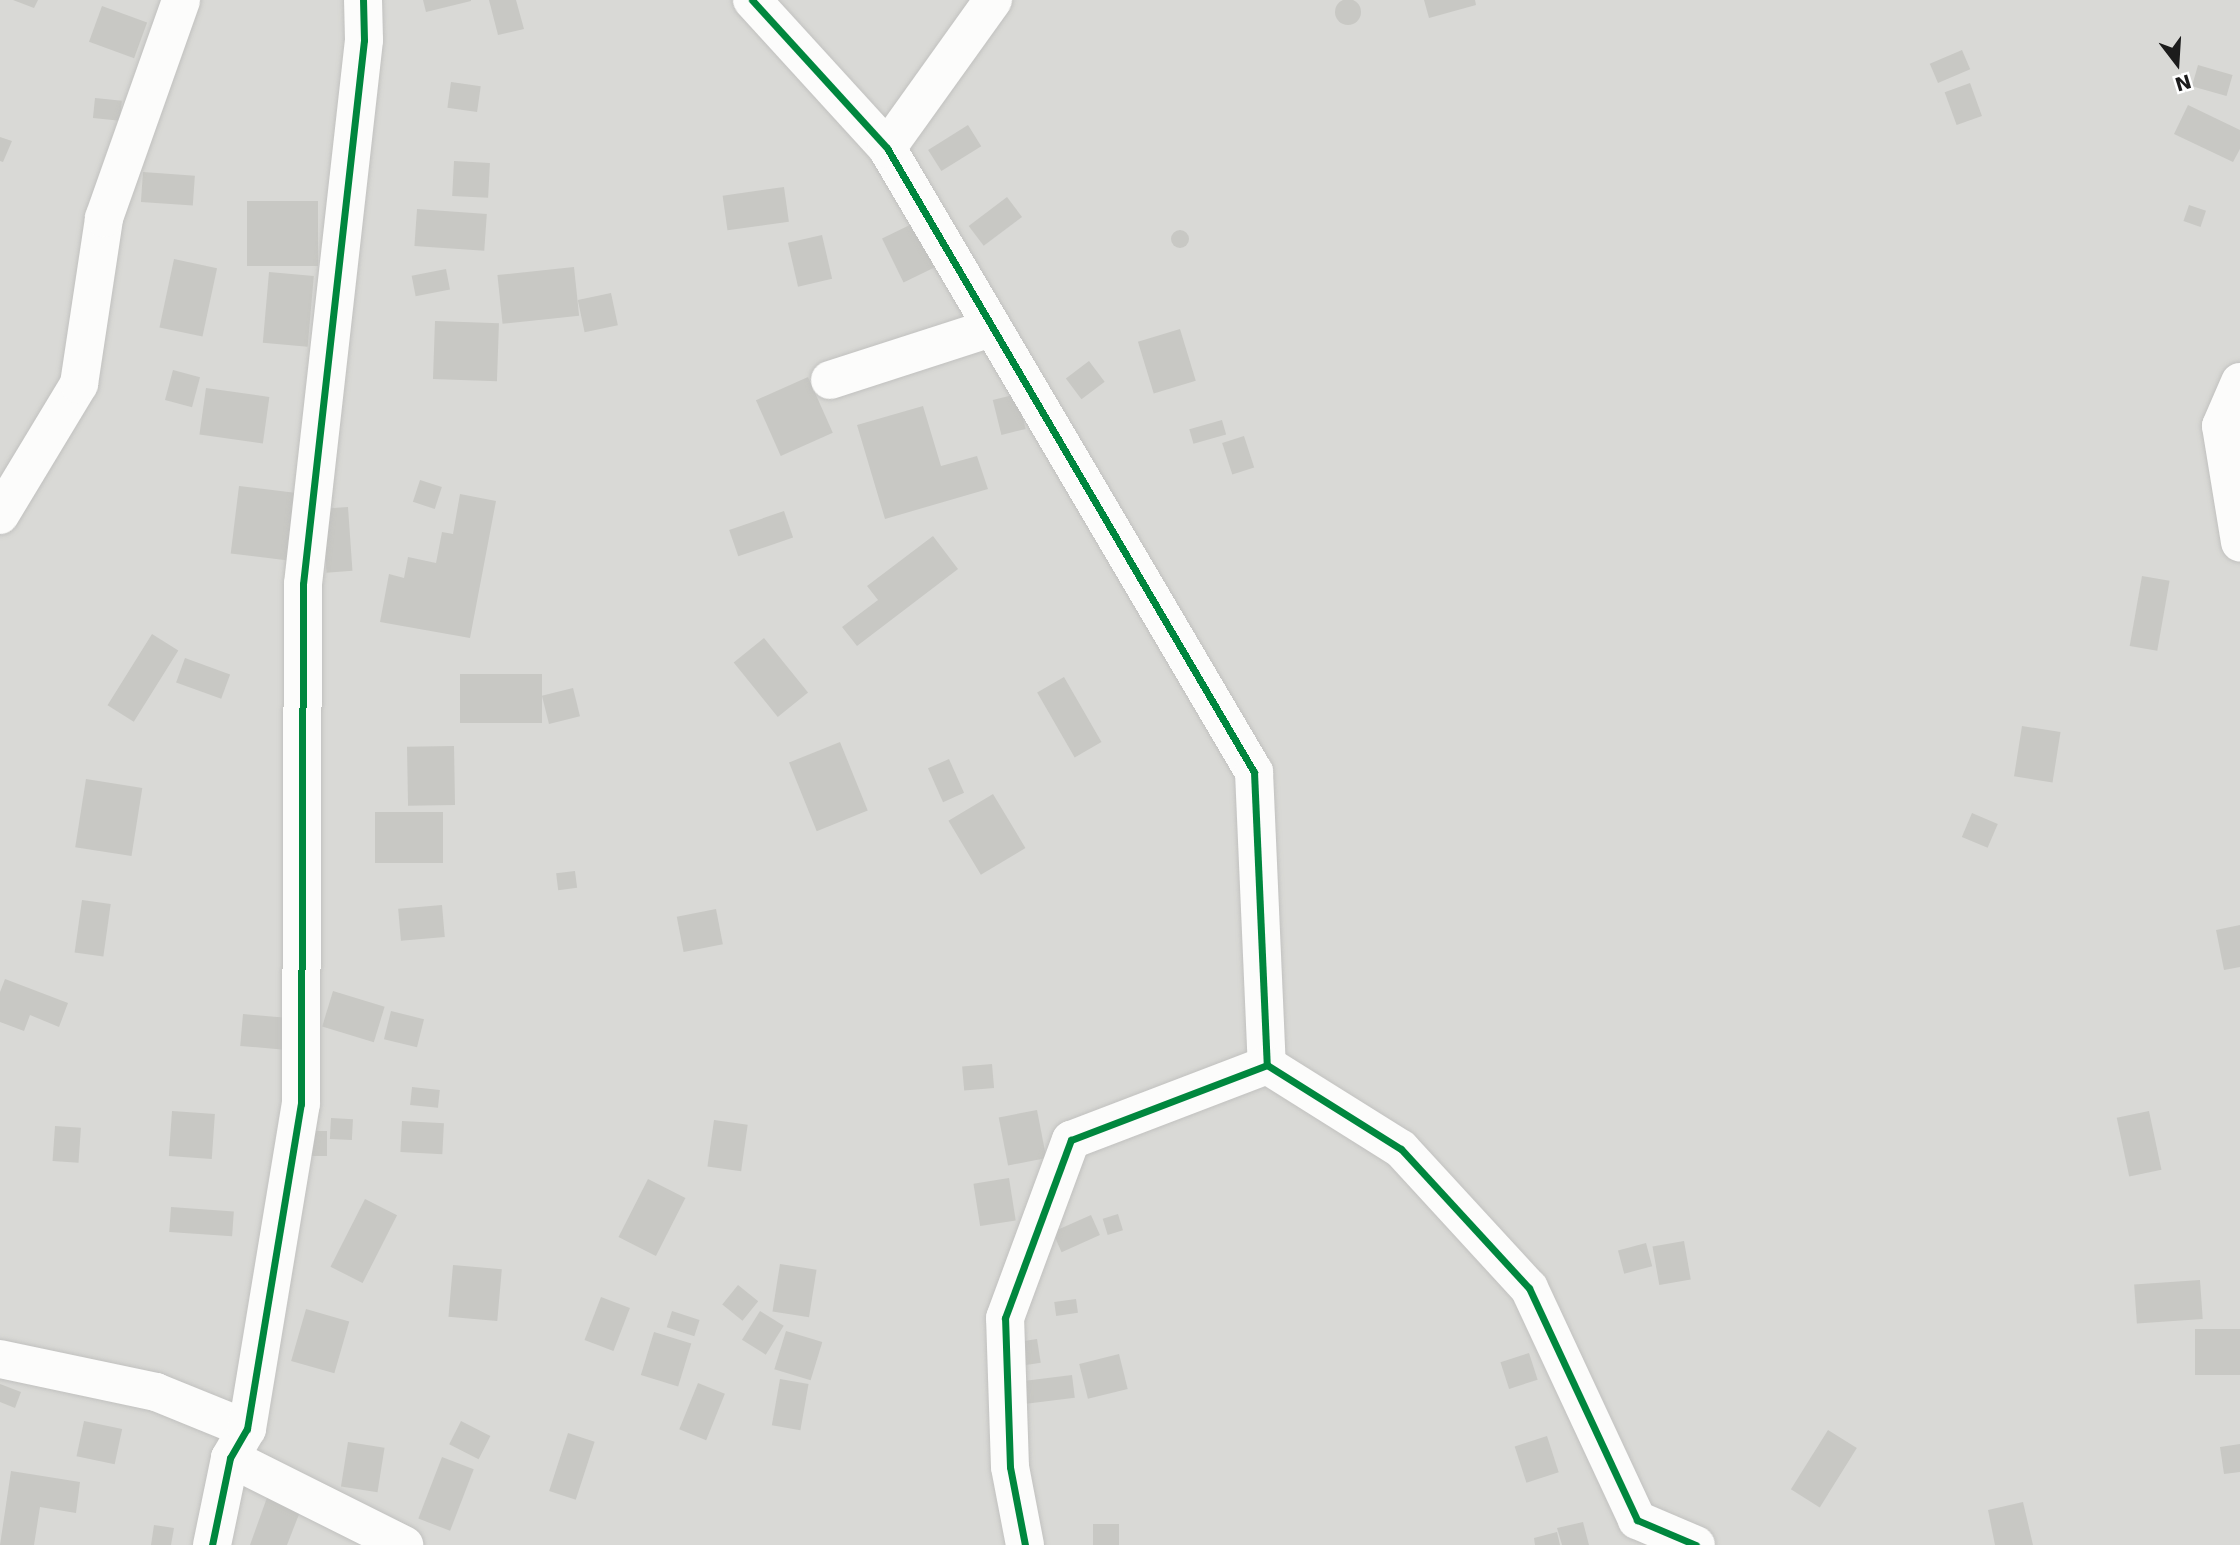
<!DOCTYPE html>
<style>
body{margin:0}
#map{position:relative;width:2240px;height:1545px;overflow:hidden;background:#eaeae4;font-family:"DejaVu Sans",sans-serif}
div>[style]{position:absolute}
.residential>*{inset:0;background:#d9d9d6;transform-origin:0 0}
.building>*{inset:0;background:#c8c8c4;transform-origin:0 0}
.round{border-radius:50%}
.roads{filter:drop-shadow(0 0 2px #c1c1bf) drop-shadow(0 0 2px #c1c1bf)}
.minor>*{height:38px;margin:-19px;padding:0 19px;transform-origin:19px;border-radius:19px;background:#fcfcfb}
.cycleway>*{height:7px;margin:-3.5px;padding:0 3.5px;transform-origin:3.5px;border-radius:3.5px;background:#00873e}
span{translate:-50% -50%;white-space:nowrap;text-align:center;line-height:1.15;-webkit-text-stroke:5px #fff;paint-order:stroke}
.north{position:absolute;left:2142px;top:28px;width:70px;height:70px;-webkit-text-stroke:5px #fff;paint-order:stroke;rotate:163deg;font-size:19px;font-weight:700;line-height:28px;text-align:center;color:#1c1c1c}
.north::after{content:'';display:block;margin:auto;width:24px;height:32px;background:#1c1c1c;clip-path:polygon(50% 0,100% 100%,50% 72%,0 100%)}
</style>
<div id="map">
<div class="residential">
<i style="left:0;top:0;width:2240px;height:1545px"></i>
</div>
<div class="building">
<i class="round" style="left:1335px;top:-1px;width:26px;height:26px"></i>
<i style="clip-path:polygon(13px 0,38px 0,34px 8px)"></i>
<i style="clip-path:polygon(423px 0,471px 0,471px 1px,426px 12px)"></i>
<i style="clip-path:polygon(489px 0,516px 0,524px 29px,498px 35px)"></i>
<i style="clip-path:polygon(1424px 0,1475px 0,1476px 5px,1429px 18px)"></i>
<i style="left:102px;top:6px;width:48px;height:38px;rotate:20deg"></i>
<i style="left:1962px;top:50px;width:21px;height:35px;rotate:67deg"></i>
<i style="left:2198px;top:65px;width:36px;height:22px;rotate:16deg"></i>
<i style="left:451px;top:82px;width:30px;height:26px;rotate:8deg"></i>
<i style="left:1970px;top:83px;width:35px;height:27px;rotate:70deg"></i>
<i style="left:95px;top:98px;width:27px;height:20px;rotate:6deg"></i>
<i style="clip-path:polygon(2188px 105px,2240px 130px,2240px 149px,2233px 162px,2174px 134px)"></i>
<i style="left:968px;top:125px;width:25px;height:47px;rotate:58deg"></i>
<i style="clip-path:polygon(0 137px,12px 141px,3px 162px,0 161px)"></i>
<i style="left:454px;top:161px;width:36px;height:35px;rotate:3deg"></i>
<i style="left:143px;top:172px;width:52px;height:30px;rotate:4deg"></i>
<i style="left:784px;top:187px;width:35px;height:62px;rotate:82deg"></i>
<i style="left:1007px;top:197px;width:25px;height:48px;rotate:53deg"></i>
<i style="left:318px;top:201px;width:65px;height:71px;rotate:90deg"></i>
<i style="left:2189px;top:205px;width:18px;height:17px;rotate:19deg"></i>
<i style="left:417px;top:209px;width:70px;height:37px;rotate:4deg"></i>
<i style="left:918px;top:221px;width:49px;height:40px;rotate:64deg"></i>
<i class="round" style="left:1171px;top:230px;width:18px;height:18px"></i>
<i style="left:822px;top:235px;width:45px;height:35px;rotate:77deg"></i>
<i style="left:174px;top:259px;width:44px;height:70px;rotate:12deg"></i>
<i style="left:574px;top:267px;width:49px;height:77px;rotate:84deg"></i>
<i style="left:446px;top:269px;width:21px;height:35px;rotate:79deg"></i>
<i style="left:269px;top:272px;width:45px;height:71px;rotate:5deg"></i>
<i style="left:611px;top:293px;width:33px;height:34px;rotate:78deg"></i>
<i style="left:435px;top:321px;width:64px;height:58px;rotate:2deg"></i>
<i style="left:1180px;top:329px;width:54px;height:44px;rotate:73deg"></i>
<i style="left:1089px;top:361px;width:26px;height:29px;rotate:53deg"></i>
<i style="left:173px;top:370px;width:28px;height:31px;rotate:15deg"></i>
<i style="left:808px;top:377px;width:61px;height:57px;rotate:66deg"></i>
<i style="left:206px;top:388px;width:64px;height:47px;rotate:8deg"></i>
<i style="left:1017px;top:394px;width:36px;height:25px;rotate:76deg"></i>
<i style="clip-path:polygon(923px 406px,941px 466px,977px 456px,988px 489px,885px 519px,857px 425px)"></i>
<i style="left:1222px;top:420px;width:15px;height:34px;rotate:74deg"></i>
<i style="left:1244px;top:436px;width:33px;height:23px;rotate:72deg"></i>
<i style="left:420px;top:480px;width:23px;height:23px;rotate:18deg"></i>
<i style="left:239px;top:486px;width:58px;height:68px;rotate:7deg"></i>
<i style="clip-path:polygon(460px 494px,496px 501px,470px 638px,380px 622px,389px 574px,404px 578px,408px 557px,436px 563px,442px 532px,453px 534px)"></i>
<i style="left:348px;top:507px;width:64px;height:26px;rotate:86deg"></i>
<i style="left:784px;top:511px;width:28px;height:58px;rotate:71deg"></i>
<i style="clip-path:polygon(933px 536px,958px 569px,857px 646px,842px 627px,878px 600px,867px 586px)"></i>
<i style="left:2142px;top:576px;width:28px;height:71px;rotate:10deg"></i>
<i style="left:152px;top:634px;width:31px;height:84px;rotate:32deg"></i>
<i style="left:764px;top:638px;width:70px;height:39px;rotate:51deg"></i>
<i style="left:185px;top:658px;width:48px;height:26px;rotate:20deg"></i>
<i style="left:460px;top:674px;width:82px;height:49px"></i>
<i style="left:1064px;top:677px;width:75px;height:31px;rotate:60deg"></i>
<i style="left:573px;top:688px;width:29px;height:32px;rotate:76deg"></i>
<i style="left:2022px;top:726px;width:39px;height:51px;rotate:9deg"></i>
<i style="left:840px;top:742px;width:74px;height:55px;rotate:68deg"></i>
<i style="left:454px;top:746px;width:59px;height:47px;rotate:89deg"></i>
<i style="left:949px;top:759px;width:37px;height:23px;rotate:66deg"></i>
<i style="left:86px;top:779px;width:57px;height:69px;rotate:9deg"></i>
<i style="left:993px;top:794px;width:63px;height:52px;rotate:59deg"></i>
<i style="left:443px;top:812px;width:51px;height:68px;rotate:90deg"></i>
<i style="left:1972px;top:813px;width:28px;height:26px;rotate:23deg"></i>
<i style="left:575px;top:871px;width:17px;height:19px;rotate:83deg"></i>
<i style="left:82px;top:900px;width:29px;height:53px;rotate:8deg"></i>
<i style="left:442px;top:905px;width:32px;height:44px;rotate:85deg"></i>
<i style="left:716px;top:909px;width:36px;height:40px;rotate:79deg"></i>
<i style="clip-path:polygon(2240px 925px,2240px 967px,2224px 970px,2216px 930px)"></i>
<i style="clip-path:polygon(5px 979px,68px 1003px,59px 1027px,30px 1015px,24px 1031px,0 1022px,0 992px)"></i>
<i style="left:333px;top:991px;width:54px;height:37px;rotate:17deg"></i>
<i style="left:391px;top:1011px;width:34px;height:29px;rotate:14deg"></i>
<i style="left:243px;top:1014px;width:47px;height:32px;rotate:5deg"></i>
<i style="left:992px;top:1064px;width:24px;height:30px;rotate:85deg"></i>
<i style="left:412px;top:1087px;width:28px;height:18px;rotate:6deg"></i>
<i style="left:1037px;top:1110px;width:49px;height:39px;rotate:79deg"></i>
<i style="left:172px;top:1111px;width:43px;height:45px;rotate:4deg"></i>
<i style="left:2149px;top:1111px;width:60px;height:33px;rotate:78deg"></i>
<i style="left:331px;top:1118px;width:22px;height:21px;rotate:3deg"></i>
<i style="left:714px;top:1120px;width:34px;height:47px;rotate:8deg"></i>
<i style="left:402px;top:1121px;width:42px;height:31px;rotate:3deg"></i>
<i style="left:55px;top:1126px;width:26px;height:35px;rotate:4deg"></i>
<i style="left:309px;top:1131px;width:18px;height:25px"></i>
<i style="left:1009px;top:1178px;width:43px;height:36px;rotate:81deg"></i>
<i style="left:648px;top:1179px;width:42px;height:65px;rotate:27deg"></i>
<i style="left:365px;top:1199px;width:36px;height:76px;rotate:27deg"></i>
<i style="left:171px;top:1207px;width:63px;height:25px;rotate:4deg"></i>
<i style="left:1118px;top:1214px;width:17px;height:16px;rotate:73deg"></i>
<i style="left:1091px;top:1215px;width:22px;height:42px;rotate:66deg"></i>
<i style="left:1684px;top:1241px;width:39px;height:32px;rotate:80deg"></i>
<i style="left:1646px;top:1243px;width:24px;height:29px;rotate:75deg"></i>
<i style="left:780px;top:1264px;width:37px;height:48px;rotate:9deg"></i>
<i style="left:453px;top:1265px;width:49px;height:52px;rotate:5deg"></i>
<i style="left:2200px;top:1280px;width:39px;height:66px;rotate:86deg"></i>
<i style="left:738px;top:1285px;width:26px;height:25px;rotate:39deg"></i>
<i style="left:601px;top:1297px;width:31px;height:46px;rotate:21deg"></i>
<i style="left:1076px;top:1299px;width:14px;height:22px;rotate:82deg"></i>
<i style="left:306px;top:1309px;width:45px;height:54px;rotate:16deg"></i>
<i style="left:672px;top:1311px;width:29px;height:17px;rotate:18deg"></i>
<i style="left:760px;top:1311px;width:28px;height:34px;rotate:32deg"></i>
<i style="left:2240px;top:1329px;width:46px;height:45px;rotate:90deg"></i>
<i style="left:786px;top:1331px;width:38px;height:40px;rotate:17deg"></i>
<i style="left:654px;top:1332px;width:39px;height:45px;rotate:17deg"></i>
<i style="left:1037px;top:1339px;width:24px;height:23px;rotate:81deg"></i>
<i style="left:1529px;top:1353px;width:28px;height:30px;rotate:72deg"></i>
<i style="left:1119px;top:1354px;width:36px;height:41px;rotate:76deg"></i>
<i style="left:1072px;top:1375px;width:23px;height:51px;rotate:83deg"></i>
<i style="left:780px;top:1379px;width:29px;height:47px;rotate:10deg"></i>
<i style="left:698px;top:1383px;width:29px;height:50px;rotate:22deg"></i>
<i style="clip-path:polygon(0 1384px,21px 1392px,15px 1408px,0 1402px)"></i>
<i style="left:84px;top:1421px;width:39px;height:36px;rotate:12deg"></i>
<i style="left:461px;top:1421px;width:33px;height:26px;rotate:27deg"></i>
<i style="left:1828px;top:1430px;width:34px;height:70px;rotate:32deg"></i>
<i style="left:568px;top:1433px;width:28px;height:61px;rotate:18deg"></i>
<i style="left:1547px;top:1436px;width:38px;height:34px;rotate:72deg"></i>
<i style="left:348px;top:1442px;width:37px;height:45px;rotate:9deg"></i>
<i style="clip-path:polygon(2240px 1444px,2240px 1472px,2224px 1474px,2220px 1447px)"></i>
<i style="left:442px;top:1457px;width:34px;height:66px;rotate:21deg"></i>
<i style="clip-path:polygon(11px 1471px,80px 1482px,76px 1513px,40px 1507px,34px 1545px,0 1545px)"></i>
<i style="clip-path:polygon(269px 1492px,303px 1504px,287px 1545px,250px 1545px)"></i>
<i style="clip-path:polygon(2023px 1502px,2033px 1545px,1995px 1545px,1988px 1510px)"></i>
<i style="clip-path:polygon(1583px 1522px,1589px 1545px,1562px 1545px,1557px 1528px)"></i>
<i style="left:1093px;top:1524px;width:26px;height:21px"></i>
<i style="clip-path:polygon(154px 1525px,174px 1528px,171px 1545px,151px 1545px)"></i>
<i style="clip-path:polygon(1557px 1532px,1560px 1545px,1535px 1545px,1534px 1538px)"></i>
</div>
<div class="roads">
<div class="minor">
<i style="left:752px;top:0;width:200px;rotate:47.6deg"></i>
<i style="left:887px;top:148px;width:724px;rotate:59.54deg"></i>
<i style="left:1254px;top:772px;width:293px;rotate:87.5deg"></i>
<i style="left:887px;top:148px;width:182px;rotate:-54.4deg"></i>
<i style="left:830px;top:380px;width:169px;rotate:-17.9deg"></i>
<i style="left:2240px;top:382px;width:48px;rotate:113.4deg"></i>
<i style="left:2221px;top:426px;width:118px;rotate:80.7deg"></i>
<i style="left:0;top:515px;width:153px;rotate:-58.9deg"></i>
<i style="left:79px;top:384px;width:168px;rotate:-81.4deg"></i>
<i style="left:104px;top:218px;width:231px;rotate:-70.5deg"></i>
<i style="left:0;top:1359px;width:159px;rotate:11.9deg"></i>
<i style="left:156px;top:1392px;width:98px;rotate:22.1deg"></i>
<i style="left:230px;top:1458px;width:195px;rotate:26.6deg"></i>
<i style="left:212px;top:1545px;width:89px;rotate:-78.3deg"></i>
<i style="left:230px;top:1458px;width:34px;rotate:-60deg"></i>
<i style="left:247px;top:1429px;width:329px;rotate:-80.6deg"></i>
<i style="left:301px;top:1104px;width:520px;rotate:-89.78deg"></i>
<i style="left:303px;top:584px;width:547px;rotate:-83.6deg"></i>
<i style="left:364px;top:40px;width:40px;rotate:-91.4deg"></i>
<i style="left:1025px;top:1545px;width:79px;rotate:-100.9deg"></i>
<i style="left:1010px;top:1467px;width:149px;rotate:-91.9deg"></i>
<i style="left:1005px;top:1318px;width:190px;rotate:-69.7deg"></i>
<i style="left:1071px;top:1140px;width:210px;rotate:-20.9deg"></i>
<i style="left:1267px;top:1065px;width:158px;rotate:32.1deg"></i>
<i style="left:1401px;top:1149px;width:189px;rotate:47.4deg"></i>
<i style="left:1529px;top:1288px;width:256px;rotate:65deg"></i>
<i style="left:1637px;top:1520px;width:64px;rotate:23deg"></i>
</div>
</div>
<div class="cycleway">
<i style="left:752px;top:0;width:200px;rotate:47.6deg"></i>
<i style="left:887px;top:148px;width:724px;rotate:59.54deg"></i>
<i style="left:1254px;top:772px;width:293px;rotate:87.5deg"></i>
<i style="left:212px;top:1545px;width:89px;rotate:-78.3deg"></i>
<i style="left:230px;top:1458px;width:34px;rotate:-60deg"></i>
<i style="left:247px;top:1429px;width:329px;rotate:-80.6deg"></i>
<i style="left:301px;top:1104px;width:520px;rotate:-89.78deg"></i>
<i style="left:303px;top:584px;width:547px;rotate:-83.6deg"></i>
<i style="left:364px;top:40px;width:40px;rotate:-91.4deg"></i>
<i style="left:1025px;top:1545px;width:79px;rotate:-100.9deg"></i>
<i style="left:1010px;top:1467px;width:149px;rotate:-91.9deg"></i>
<i style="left:1005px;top:1318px;width:190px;rotate:-69.7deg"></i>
<i style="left:1071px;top:1140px;width:210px;rotate:-20.9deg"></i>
<i style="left:1267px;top:1065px;width:158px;rotate:32.1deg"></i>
<i style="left:1401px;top:1149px;width:189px;rotate:47.4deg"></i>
<i style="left:1529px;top:1288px;width:256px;rotate:65deg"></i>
<i style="left:1637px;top:1520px;width:64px;rotate:23deg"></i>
</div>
<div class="north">N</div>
</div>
